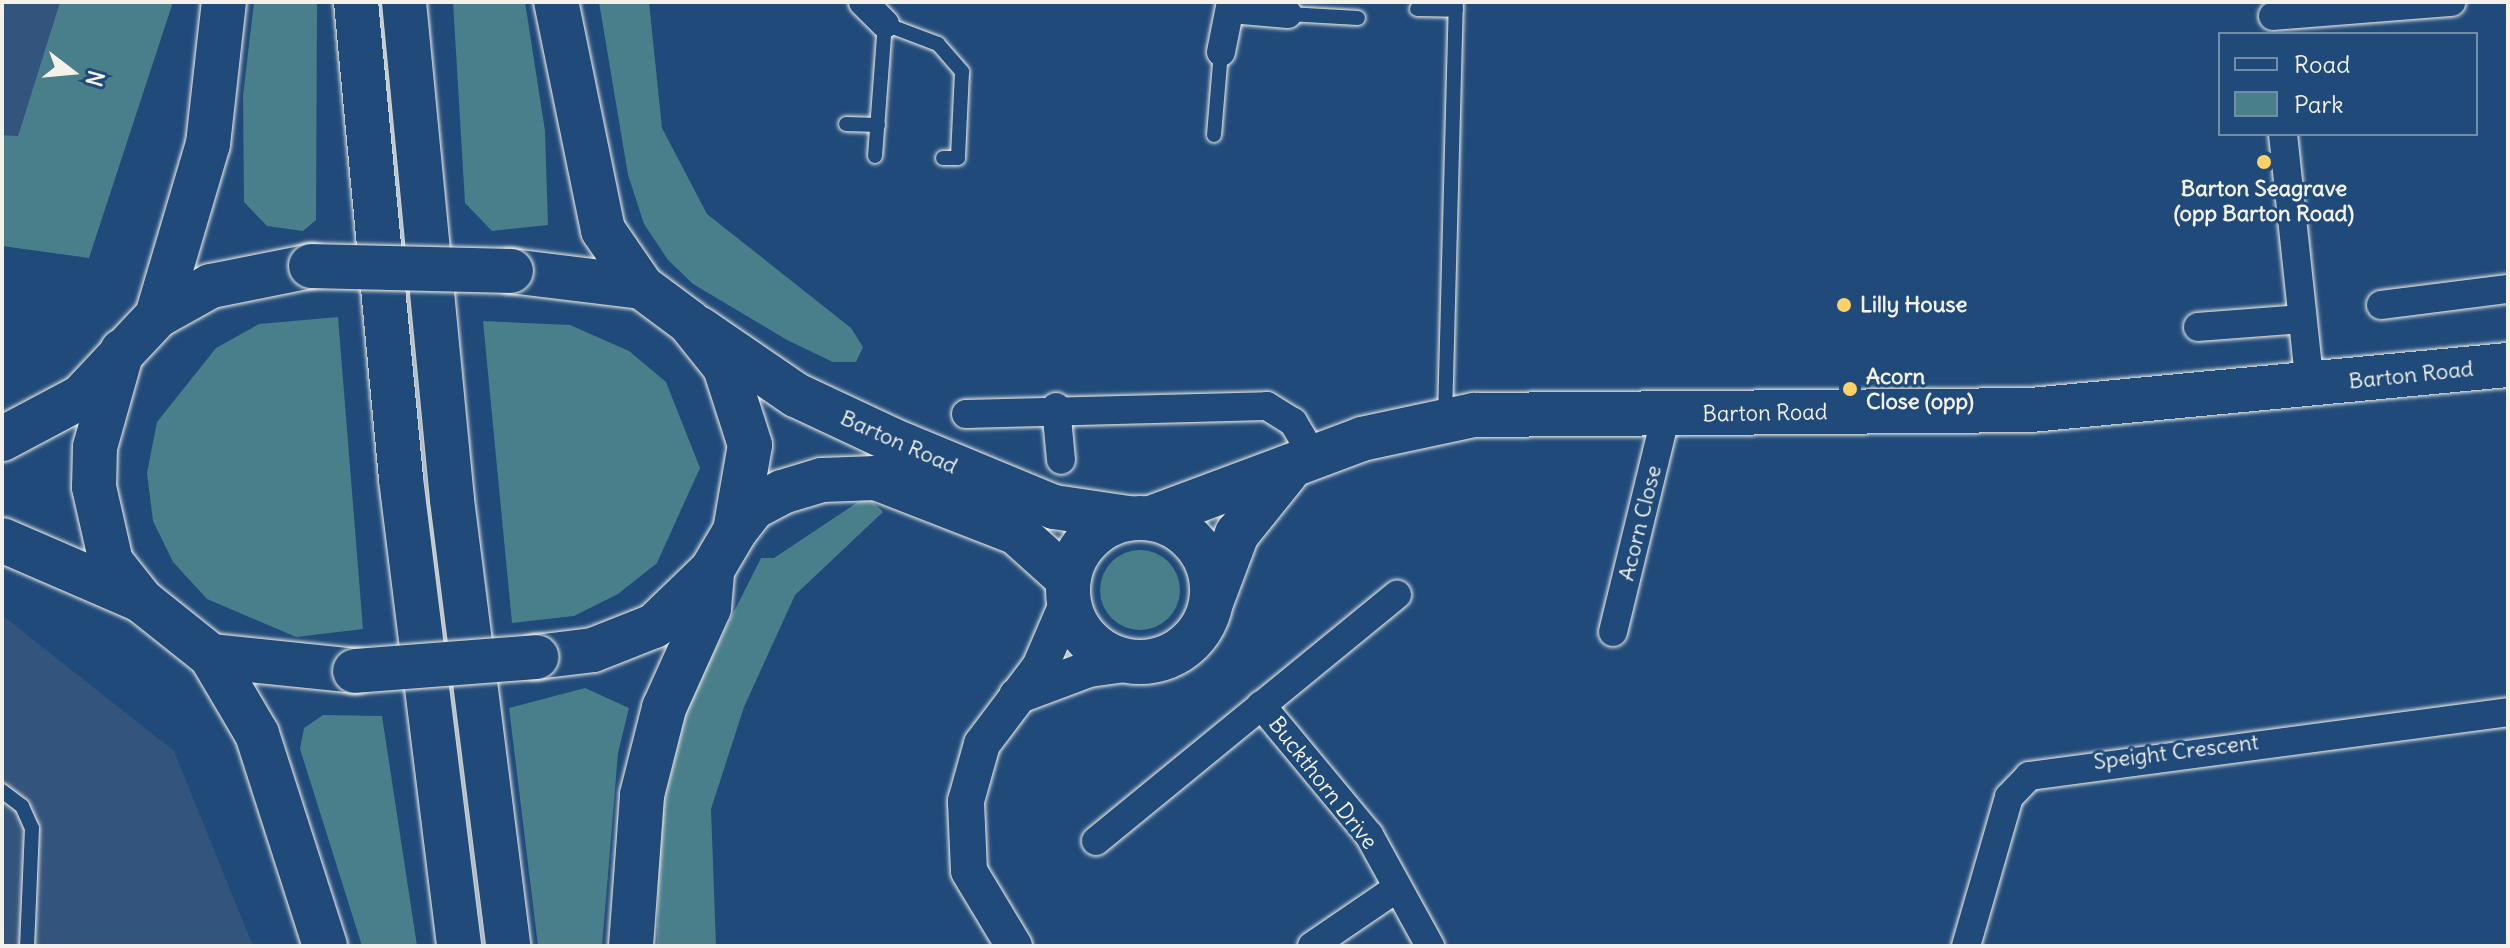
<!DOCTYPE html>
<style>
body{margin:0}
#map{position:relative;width:2510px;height:948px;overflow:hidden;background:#1f4a7a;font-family:Delius,sans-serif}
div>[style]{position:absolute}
.built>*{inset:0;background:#33547d}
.green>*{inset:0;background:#497e8b}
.round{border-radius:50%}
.roads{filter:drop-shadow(0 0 2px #f4f1e8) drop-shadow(0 0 2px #f4f1e8)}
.service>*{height:14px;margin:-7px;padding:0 7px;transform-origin:7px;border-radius:7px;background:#1f4a7a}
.minor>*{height:28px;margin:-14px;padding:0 14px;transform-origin:14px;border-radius:14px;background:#1f4a7a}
.tertiary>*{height:36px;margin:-18px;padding:0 18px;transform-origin:18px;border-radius:18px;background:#1f4a7a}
.primary>*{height:44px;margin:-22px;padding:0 22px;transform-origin:22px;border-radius:22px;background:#1f4a7a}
.primary>.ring{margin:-22px;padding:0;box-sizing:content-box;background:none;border:44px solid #1f4a7a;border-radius:50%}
.trunk>*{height:44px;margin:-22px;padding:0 22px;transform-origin:22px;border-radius:22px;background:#1f4a7a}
.bridges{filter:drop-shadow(0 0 2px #f4f1e8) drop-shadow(0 0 2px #f4f1e8)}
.trunk-bridge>*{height:44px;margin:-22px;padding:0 22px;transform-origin:22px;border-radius:22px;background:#1f4a7a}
.dots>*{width:22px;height:22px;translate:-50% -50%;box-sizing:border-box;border:4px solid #1f4a7a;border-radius:50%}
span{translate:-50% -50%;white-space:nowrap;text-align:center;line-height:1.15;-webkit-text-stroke:6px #1f4a7a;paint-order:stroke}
.poi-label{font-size:22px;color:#f4f1e8;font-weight:700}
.left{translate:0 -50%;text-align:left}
.street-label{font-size:22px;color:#f4f1e8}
.frame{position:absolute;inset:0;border:4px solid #f4f1e8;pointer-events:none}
.legend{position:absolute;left:2218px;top:32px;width:260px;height:104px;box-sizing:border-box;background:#1f4a7a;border:2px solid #748da6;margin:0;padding:10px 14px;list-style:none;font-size:24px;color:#f4f1e8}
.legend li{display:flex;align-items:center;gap:16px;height:40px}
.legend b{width:40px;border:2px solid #748da6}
.north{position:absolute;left:32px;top:32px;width:80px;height:80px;-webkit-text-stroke:6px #1f4a7a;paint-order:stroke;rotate:106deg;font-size:22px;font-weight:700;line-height:32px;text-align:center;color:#f4f1e8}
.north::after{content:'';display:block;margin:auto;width:28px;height:36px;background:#f4f1e8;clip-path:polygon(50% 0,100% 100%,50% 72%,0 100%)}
</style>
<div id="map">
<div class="built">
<i style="clip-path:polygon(2px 2px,60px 2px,18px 136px,2px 135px)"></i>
<i style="clip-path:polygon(2px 615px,174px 751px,253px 946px,2px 946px)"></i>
</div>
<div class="green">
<i style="clip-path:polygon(60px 2px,173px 2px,89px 258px,2px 246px,2px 135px,18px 136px)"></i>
<i style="clip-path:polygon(254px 2px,317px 2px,316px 220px,303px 231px,267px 226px,244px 202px,243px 96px)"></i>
<i style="clip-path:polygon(453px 2px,525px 2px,545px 131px,548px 225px,492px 231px,465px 203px)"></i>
<i style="clip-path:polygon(599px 2px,649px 2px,662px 128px,707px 214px,851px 328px,863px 347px,856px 362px,833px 362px,787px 340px,693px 284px,668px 260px,644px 224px,628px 175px)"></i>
<i style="clip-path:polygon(338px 317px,363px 629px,296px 637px,207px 599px,173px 562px,153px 521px,147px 473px,157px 422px,216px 348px,259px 324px)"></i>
<i style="clip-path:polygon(483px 321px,570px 325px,629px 351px,666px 382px,700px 468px,657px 563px,618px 594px,574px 616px,512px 623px)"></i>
<i style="clip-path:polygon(867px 496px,883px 512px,795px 595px,744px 707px,711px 809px,716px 946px,657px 946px,659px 822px,689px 701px,761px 558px,774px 558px)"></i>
<i class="round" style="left:1100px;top:550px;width:80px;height:80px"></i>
<i style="clip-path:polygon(585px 688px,629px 708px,618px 753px,602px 946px,538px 946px,509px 708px)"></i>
<i style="clip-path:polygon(323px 715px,382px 716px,417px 946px,362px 946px,300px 749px,304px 728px)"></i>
</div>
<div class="roads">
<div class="service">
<i style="left:1417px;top:9px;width:39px;rotate:1deg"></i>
<i style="left:1288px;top:14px;width:70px;rotate:3.3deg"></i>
<i style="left:846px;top:124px;width:32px;rotate:2deg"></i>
<i style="left:1214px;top:135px;width:83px;rotate:-85.2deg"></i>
<i style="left:875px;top:156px;width:132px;rotate:-85.7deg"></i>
<i style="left:885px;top:24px;width:57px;rotate:20.7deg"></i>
<i style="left:938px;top:44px;width:37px;rotate:49deg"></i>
<i style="left:962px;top:72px;width:86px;rotate:92.7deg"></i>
<i style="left:958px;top:158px;width:15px;rotate:180deg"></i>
<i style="left:1445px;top:417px;width:415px;rotate:-88.5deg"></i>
<i style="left:2px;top:791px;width:25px;rotate:37deg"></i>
<i style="left:22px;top:806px;width:24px;rotate:66deg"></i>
<i style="left:32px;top:828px;width:118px;rotate:92.4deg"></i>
</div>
<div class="minor">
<i style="left:863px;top:2px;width:31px;rotate:45deg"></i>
<i style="left:1231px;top:9px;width:57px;rotate:5deg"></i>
<i style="left:2273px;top:16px;width:179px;rotate:-4.5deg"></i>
<i style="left:1221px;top:52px;width:51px;rotate:-78.7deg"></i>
<i style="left:2283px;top:134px;width:252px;rotate:83.9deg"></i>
<i style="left:2381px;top:305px;width:128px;rotate:-7.2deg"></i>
<i style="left:2198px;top:327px;width:104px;rotate:-4.4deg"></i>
<i style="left:1056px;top:407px;width:53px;rotate:84.6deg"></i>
<i style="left:966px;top:414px;width:301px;rotate:-1.5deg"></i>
<i style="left:1267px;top:406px;width:31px;rotate:32deg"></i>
<i style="left:1293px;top:422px;width:43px;rotate:59.3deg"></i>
<i style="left:1613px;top:632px;width:224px;rotate:-76.3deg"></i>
<i style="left:1261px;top:705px;width:169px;rotate:50.3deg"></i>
<i style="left:1369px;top:835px;width:127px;rotate:61.2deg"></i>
<i style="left:1096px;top:841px;width:389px;rotate:-39.3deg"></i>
<i style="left:1312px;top:946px;width:99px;rotate:-34.3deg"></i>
<i style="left:1966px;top:946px;width:155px;rotate:-73.9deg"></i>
<i style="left:2009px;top:797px;width:29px;rotate:-46deg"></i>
<i style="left:2029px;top:776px;width:483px;rotate:-7.6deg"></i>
</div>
<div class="tertiary">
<i style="left:1017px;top:696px;width:77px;rotate:-20.6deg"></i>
<i style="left:1089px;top:669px;width:44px;rotate:-7.8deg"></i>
<i style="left:1014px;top:946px;width:87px;rotate:-121deg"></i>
<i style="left:969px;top:871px;width:70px;rotate:-92.5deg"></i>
<i style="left:966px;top:801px;width:59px;rotate:-74.3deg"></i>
<i style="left:982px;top:744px;width:96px;rotate:-53deg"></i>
<i style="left:1040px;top:667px;width:71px;rotate:-66.7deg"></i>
</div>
<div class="primary">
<i style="left:698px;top:328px;width:119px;rotate:34.4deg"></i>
<i style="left:796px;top:395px;width:106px;rotate:25.1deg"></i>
<i style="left:892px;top:440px;width:175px;rotate:22.5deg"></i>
<i style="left:1054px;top:507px;width:75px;rotate:8.5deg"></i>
<i class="ring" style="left:1068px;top:518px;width:100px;height:100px"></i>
<i style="left:1151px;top:518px;width:225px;rotate:-20.5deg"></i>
<i style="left:1362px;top:439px;width:115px;rotate:-12.1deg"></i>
<i style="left:1474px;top:415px;width:557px;rotate:-0.51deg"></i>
<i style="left:2031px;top:410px;width:479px;rotate:-5.4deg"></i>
<i style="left:735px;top:531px;width:31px;rotate:-52deg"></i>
<i style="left:754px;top:507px;width:32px;rotate:-28deg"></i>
<i style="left:782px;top:492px;width:42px;rotate:-16.7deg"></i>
<i style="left:822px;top:480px;width:54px;rotate:-2.1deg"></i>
<i style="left:876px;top:478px;width:151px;rotate:21.3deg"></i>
<i style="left:1017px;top:533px;width:69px;rotate:42deg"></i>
<i style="left:1212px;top:600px;width:71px;rotate:-69.3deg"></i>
<i style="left:1237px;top:534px;width:78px;rotate:-51.2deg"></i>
</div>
<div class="trunk">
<i style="left:356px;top:2px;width:479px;rotate:84.6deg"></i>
<i style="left:401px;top:479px;width:471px;rotate:82.9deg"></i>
<i style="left:404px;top:2px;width:500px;rotate:84.49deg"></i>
<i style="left:452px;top:500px;width:450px;rotate:82.8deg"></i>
<i style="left:511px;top:271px;width:132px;rotate:7deg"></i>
<i style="left:157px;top:316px;width:179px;rotate:-73.5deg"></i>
<i style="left:208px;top:144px;width:143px;rotate:-83.6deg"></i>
<i style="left:122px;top:351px;width:100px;rotate:105.7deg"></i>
<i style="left:95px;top:447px;width:40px;rotate:91.4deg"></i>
<i style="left:94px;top:487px;width:77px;rotate:77.2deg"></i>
<i style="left:111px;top:562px;width:50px;rotate:51.5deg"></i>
<i style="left:142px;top:601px;width:88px;rotate:38.6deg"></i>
<i style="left:211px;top:656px;width:145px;rotate:5.9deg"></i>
<i style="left:2px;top:439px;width:89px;rotate:-28deg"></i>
<i style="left:81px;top:397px;width:111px;rotate:-46.8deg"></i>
<i style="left:157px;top:316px;width:62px;rotate:-29.1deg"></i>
<i style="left:211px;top:286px;width:102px;rotate:-11.3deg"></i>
<i style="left:2px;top:540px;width:146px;rotate:23.4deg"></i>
<i style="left:211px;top:656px;width:91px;rotate:59.5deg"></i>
<i style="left:257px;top:734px;width:223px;rotate:72.2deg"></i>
<i style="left:536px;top:657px;width:57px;rotate:-7deg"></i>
<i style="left:593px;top:650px;width:66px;rotate:-21.5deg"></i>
<i style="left:654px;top:626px;width:81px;rotate:-44deg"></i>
<i style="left:712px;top:570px;width:45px;rotate:-59.5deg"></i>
<i style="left:735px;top:531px;width:87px;rotate:-80.1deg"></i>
<i style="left:750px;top:445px;width:82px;rotate:-107.8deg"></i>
<i style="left:725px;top:367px;width:58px;rotate:-128.7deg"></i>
<i style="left:689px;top:322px;width:59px;rotate:-143.3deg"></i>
<i style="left:642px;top:287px;width:69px;rotate:-124.4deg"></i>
<i style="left:603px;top:230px;width:233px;rotate:-101.6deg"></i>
<i style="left:631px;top:946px;width:151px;rotate:-85.8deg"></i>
<i style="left:642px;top:795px;width:90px;rotate:-75.8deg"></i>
<i style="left:664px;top:708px;width:110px;rotate:-65.8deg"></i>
<i style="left:709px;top:608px;width:38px;rotate:-85deg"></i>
</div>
</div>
<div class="bridges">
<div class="trunk-bridge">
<i style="left:311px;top:266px;width:200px;rotate:1.4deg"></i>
<i style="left:355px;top:671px;width:182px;rotate:-4.4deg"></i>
</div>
</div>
<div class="dots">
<i style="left:2264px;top:162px;background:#ffd166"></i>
<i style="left:1844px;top:305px;background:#ffd166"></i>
<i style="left:1850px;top:389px;background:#ffd166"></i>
</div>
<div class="poi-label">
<span style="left:2264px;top:201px">Barton Seagrave<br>(opp Barton Road)</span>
<span class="left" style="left:1860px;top:305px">Lilly House</span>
<span class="left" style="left:1866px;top:389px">Acorn<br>Close (opp)</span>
</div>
<div class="street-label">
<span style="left:2411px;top:375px;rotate:-6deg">Barton Road</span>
<span style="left:1765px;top:413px;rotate:-1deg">Barton Road</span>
<span style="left:899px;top:442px;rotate:24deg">Barton Road</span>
<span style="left:1640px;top:523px;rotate:-76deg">Acorn Close</span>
<span style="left:2176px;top:752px;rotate:-7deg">Speight Crescent</span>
<span style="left:1323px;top:783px;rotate:52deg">Buckthorn Drive</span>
</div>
<div class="frame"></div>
<ul class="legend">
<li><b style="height:10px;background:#1f4a7a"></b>Road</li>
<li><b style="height:22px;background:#497e8b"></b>Park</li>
</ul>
<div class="north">N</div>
</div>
